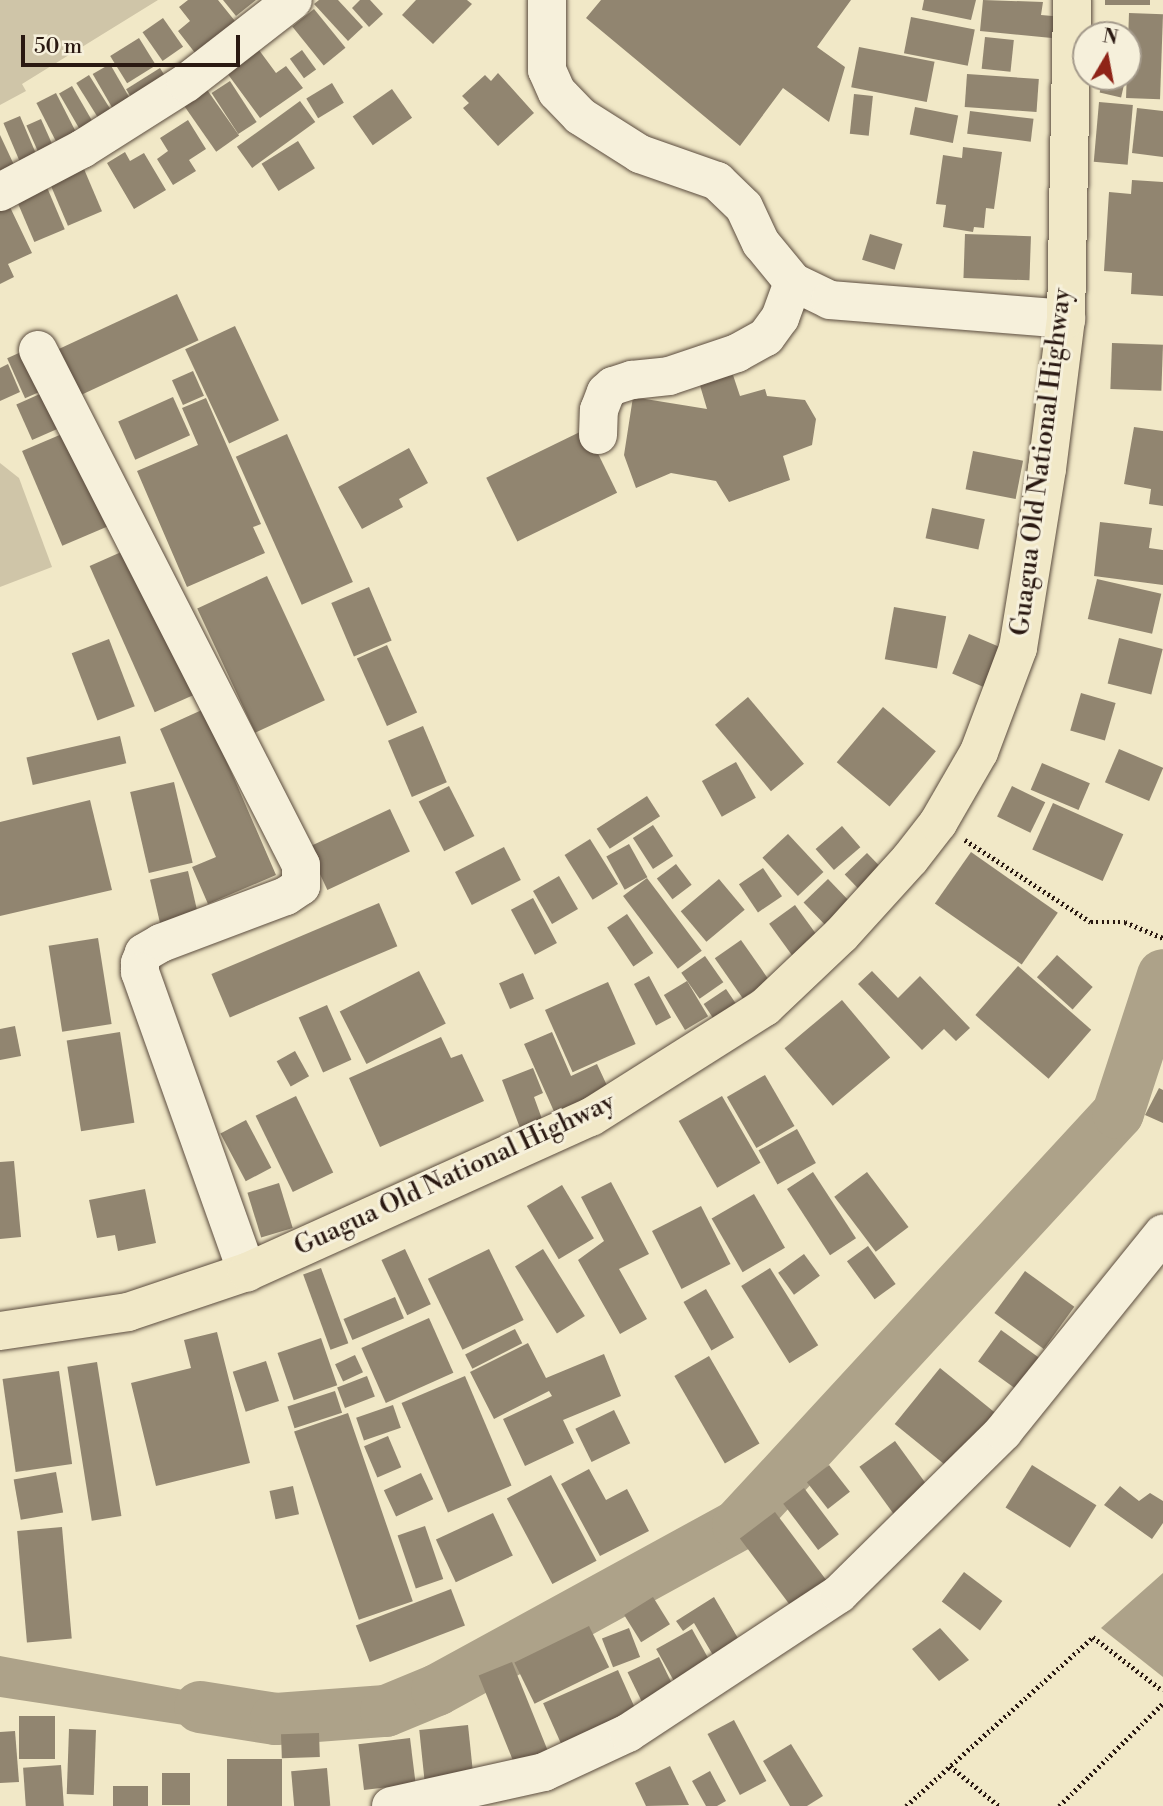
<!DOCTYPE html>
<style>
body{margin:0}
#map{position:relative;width:1163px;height:1806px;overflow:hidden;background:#f1e8c7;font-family:"Libre Bodoni",serif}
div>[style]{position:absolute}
.green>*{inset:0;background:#cfc5a8}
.water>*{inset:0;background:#ada289}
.river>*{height:52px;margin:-26px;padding:0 26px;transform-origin:26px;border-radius:26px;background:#ada289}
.building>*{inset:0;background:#918570;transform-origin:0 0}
.path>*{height:4.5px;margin-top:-2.25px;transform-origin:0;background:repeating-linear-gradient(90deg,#2a1912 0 2px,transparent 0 5.5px)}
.roads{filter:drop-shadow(0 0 2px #5c4d3f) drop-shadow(0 0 2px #5c4d3f)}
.minor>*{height:38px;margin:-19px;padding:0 19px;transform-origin:19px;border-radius:19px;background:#f6f0db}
.major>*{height:38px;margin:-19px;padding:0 19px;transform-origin:19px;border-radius:19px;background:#f1e8c7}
span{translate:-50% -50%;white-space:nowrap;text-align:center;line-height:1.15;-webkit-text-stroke:6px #f6f0db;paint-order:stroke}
.street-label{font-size:26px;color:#2a1912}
.north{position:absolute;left:1072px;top:21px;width:70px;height:70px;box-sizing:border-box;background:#f6f0db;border:2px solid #a49a8b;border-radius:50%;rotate:10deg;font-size:19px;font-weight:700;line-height:28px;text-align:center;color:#2a1912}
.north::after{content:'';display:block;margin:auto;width:24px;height:32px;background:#8f2418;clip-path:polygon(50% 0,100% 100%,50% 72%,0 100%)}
.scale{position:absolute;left:21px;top:35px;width:219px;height:32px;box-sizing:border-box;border:4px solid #2a1912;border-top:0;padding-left:9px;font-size:21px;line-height:24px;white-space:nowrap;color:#2a1912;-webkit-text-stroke:5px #f6f0db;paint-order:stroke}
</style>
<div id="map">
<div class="green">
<i style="clip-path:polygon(0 0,158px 0,22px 84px,26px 91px,0 105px)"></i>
<i style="clip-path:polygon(0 463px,19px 478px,52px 567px,0 587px)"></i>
</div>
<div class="water">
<i style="clip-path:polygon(1163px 1573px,1163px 1677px,1101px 1628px)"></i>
<i style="clip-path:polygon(0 1656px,270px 1706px,270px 1728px,210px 1729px,0 1697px)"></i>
</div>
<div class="river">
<i style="left:200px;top:1707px;width:77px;rotate:9deg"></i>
<i style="left:276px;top:1719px;width:110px;rotate:-4.2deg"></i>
<i style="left:386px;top:1711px;width:55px;rotate:-22.4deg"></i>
<i style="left:437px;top:1690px;width:343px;rotate:-28.7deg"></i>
<i style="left:738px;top:1525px;width:560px;rotate:-47.31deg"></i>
<i style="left:1118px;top:1113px;width:145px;rotate:-71.9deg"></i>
</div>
<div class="building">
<i style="clip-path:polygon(188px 0,218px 0,239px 26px,199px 58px,178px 31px,190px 21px,179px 7px)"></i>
<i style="clip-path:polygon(223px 0,256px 0,236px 16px)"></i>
<i style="clip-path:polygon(319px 0,338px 0,363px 27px,348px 41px,314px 4px)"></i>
<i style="clip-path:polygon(360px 0,370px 0,383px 14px,369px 27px,352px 8px)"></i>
<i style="clip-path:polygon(416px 0,467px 0,472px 4px,433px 44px,402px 15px)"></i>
<i style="clip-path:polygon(601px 0,851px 0,817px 47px,845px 67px,829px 122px,783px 88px,740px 146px,586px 18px)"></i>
<i style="clip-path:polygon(924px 0,976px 0,971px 20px,922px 10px)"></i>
<i style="clip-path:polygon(983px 0,1043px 2px,1041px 15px,1064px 17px,1062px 39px,980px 31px)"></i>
<i style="left:1105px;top:0;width:45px;height:5px"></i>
<i style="left:314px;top:9px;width:50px;height:28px;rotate:51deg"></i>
<i style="left:1129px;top:13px;width:34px;height:85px;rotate:2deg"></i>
<i style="left:911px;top:17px;width:65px;height:37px;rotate:11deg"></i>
<i style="left:163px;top:18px;width:35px;height:25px;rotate:55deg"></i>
<i style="left:985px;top:37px;width:29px;height:32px;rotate:6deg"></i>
<i style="left:139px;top:38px;width:32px;height:34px;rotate:58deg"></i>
<i style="left:859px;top:47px;width:77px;height:41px;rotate:11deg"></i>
<i style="clip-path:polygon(259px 50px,276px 73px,286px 66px,303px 88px,260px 118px,227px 73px)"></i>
<i style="left:302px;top:50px;width:24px;height:15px;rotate:54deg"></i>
<i style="left:110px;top:64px;width:48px;height:20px;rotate:60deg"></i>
<i style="left:160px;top:68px;width:22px;height:40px;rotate:58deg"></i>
<i style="clip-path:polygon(498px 73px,534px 113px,498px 146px,463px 108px,469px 103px,462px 96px,485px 75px,491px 81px)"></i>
<i style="left:967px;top:74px;width:72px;height:33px;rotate:4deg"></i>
<i style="left:89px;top:75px;width:49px;height:15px;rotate:58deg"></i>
<i style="left:1103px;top:78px;width:22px;height:15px;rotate:13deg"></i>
<i style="left:230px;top:81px;width:49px;height:22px;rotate:57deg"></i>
<i style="left:332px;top:83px;width:23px;height:30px;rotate:59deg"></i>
<i style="left:203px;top:84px;width:63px;height:28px;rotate:55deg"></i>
<i style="left:72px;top:86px;width:46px;height:15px;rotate:60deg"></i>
<i style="left:392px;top:89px;width:35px;height:48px;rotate:55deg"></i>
<i style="left:56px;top:93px;width:54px;height:22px;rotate:63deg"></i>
<i style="left:854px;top:94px;width:19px;height:40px;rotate:6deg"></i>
<i style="left:300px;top:101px;width:26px;height:78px;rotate:54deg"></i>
<i style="left:1099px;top:102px;width:34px;height:60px;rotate:5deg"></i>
<i style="left:915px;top:107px;width:44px;height:28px;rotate:11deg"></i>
<i style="clip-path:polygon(1137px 108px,1163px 111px,1163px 157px,1132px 153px)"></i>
<i style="left:970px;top:111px;width:64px;height:23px;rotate:7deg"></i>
<i style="left:20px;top:116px;width:48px;height:18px;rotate:67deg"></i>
<i style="left:41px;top:119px;width:32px;height:16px;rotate:66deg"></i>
<i style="clip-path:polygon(188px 120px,206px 149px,189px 160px,196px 171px,173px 185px,157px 159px,168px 151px,160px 138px)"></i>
<i style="clip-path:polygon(0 135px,15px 167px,0 174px)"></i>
<i style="left:298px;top:141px;width:32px;height:43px;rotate:58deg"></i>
<i style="clip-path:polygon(963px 147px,1002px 152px,994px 209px,986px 208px,984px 228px,974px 227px,973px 232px,943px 227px,946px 205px,936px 204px,943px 155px,962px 158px)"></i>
<i style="clip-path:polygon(125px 152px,130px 161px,144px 153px,166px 190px,134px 209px,107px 163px)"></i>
<i style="left:84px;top:169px;width:46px;height:37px;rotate:67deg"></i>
<i style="clip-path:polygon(1132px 180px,1163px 182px,1163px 296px,1131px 294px,1132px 273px,1104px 271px,1109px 192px,1131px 194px)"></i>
<i style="left:46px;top:185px;width:48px;height:33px;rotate:67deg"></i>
<i style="clip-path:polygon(9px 205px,32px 253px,8px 264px,14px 277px,0 284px,0 209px)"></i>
<i style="left:870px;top:234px;width:34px;height:27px;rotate:17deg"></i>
<i style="left:965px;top:234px;width:66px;height:44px;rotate:2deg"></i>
<i style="left:177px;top:294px;width:51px;height:131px;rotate:65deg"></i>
<i style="left:235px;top:326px;width:104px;height:55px;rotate:65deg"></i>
<i style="left:1112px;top:343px;width:51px;height:46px;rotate:2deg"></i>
<i style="left:30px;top:348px;width:44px;height:25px;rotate:66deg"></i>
<i style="clip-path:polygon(8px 364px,20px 392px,0 401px,0 368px)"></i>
<i style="left:193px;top:371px;width:27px;height:23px;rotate:66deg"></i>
<i style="clip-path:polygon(733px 375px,740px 396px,765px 389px,767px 396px,805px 400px,816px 419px,812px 445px,783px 456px,790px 480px,729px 502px,716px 481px,671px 473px,636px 488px,624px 455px,633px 397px,707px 409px,699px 382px)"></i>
<i style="left:51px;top:389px;width:39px;height:38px;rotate:66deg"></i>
<i style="left:173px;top:397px;width:42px;height:60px;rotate:66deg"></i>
<i style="clip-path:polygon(206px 398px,261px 524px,253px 527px,265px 553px,187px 587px,137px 471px,198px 445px,182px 408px)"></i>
<i style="clip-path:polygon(1134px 427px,1163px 431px,1163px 506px,1149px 504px,1151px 489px,1124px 484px)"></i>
<i style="left:586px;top:429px;width:71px;height:111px;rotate:64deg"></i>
<i style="left:69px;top:431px;width:103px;height:51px;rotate:67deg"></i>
<i style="left:287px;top:434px;width:162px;height:56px;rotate:66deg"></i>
<i style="clip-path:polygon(409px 448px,428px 483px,399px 499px,403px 507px,362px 529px,338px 487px)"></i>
<i style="left:973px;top:451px;width:51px;height:39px;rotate:11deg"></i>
<i style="left:932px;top:508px;width:54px;height:31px;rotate:12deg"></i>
<i style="clip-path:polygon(1100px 522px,1152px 528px,1149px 548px,1163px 550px,1163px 585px,1094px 576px)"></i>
<i style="left:128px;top:549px;width:160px;height:42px;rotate:66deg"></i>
<i style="left:267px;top:576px;width:137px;height:77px;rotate:65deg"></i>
<i style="left:1097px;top:579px;width:66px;height:41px;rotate:13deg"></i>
<i style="left:369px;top:587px;width:58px;height:41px;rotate:67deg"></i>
<i style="left:894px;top:607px;width:53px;height:53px;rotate:10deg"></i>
<i style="left:969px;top:634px;width:36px;height:43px;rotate:23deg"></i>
<i style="left:1119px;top:638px;width:45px;height:47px;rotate:14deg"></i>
<i style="left:109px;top:639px;width:72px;height:40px;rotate:69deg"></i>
<i style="left:387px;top:645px;width:74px;height:33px;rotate:66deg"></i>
<i style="left:1081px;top:693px;width:36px;height:39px;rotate:16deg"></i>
<i style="left:748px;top:697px;width:87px;height:43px;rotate:50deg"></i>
<i style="left:883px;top:707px;width:69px;height:72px;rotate:40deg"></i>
<i style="clip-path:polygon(204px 709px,276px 875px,208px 904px,192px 867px,216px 857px,160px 729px)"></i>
<i style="left:423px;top:726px;width:61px;height:38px;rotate:67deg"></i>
<i style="left:120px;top:736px;width:28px;height:96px;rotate:77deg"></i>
<i style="left:1119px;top:749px;width:48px;height:36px;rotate:23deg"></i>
<i style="left:736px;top:762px;width:41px;height:39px;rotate:61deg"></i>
<i style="left:1042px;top:763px;width:52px;height:29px;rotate:23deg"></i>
<i style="left:174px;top:782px;width:83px;height:45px;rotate:77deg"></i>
<i style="left:449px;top:786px;width:56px;height:34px;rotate:63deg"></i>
<i style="left:1012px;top:786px;width:37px;height:34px;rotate:26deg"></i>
<i style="left:647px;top:796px;width:24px;height:60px;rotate:57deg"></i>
<i style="clip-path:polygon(90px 800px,112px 890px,0 916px,0 822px)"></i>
<i style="left:1053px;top:803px;width:77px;height:51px;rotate:24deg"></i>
<i style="left:390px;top:809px;width:47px;height:91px;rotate:65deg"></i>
<i style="left:653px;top:825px;width:37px;height:24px;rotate:57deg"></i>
<i style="left:842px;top:826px;width:28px;height:35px;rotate:49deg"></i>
<i style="left:788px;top:834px;width:52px;height:35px;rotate:47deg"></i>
<i style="left:590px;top:839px;width:53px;height:30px;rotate:58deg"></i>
<i style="left:629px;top:844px;width:38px;height:26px;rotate:61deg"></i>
<i style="left:504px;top:847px;width:37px;height:55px;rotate:63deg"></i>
<i style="left:971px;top:852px;width:106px;height:63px;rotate:35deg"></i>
<i style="left:867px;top:853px;width:29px;height:31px;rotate:46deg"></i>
<i style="left:676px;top:864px;width:26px;height:24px;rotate:53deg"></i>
<i style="left:763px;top:868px;width:34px;height:29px;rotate:56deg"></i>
<i style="left:188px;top:871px;width:55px;height:39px;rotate:77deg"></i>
<i style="left:559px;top:876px;width:38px;height:30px;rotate:60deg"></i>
<i style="left:647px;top:878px;width:91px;height:30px;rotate:53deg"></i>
<i style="left:719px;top:879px;width:40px;height:50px;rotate:50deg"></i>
<i style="left:828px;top:879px;width:35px;height:34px;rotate:46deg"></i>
<i style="left:533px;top:898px;width:51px;height:25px;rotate:62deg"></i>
<i style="left:379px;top:903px;width:47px;height:182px;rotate:67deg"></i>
<i style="left:795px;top:905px;width:43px;height:32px;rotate:54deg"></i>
<i style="left:627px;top:914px;width:47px;height:24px;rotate:56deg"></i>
<i style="left:98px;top:938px;width:87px;height:50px;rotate:81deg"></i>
<i style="left:741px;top:940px;width:49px;height:32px;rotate:55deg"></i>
<i style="left:1057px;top:955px;width:48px;height:30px;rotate:42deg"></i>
<i style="left:705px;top:956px;width:32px;height:29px;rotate:55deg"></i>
<i style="left:1018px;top:966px;width:97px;height:65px;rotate:41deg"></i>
<i style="left:419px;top:971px;width:59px;height:89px;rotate:63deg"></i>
<i style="clip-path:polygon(872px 971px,898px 998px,920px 976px,970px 1028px,956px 1041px,944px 1029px,922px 1050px,858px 984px)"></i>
<i style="left:523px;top:973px;width:28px;height:26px;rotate:67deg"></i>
<i style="left:649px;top:976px;width:47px;height:17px;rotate:62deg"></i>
<i style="left:687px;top:981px;width:41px;height:27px;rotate:59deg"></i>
<i style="left:608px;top:982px;width:68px;height:69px;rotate:66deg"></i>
<i style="left:726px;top:989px;width:30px;height:27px;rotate:56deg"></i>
<i style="left:842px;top:1000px;width:75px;height:75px;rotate:50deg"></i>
<i style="left:327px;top:1005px;width:60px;height:31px;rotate:66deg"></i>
<i style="clip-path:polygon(15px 1026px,21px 1056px,0 1060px,0 1029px)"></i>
<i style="left:120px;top:1032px;width:92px;height:54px;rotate:81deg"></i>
<i style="clip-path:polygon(552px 1032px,571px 1076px,597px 1064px,610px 1092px,556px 1116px,524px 1044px)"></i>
<i style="clip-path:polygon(441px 1037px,451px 1058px,462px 1054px,484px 1101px,380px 1147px,349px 1078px)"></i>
<i style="left:295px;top:1051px;width:29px;height:21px;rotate:61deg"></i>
<i style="clip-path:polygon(533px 1068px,543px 1093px,534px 1097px,542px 1119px,520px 1128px,502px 1080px)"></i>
<i style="left:765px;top:1075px;width:59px;height:44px;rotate:60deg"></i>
<i style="clip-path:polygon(1159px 1088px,1163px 1090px,1163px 1123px,1145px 1115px)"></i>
<i style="left:296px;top:1096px;width:85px;height:45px;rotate:64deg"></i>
<i style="left:722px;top:1096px;width:77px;height:50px;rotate:60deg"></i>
<i style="left:246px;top:1120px;width:54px;height:29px;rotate:62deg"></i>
<i style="left:797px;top:1129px;width:39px;height:44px;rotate:61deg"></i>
<i style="clip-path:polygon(14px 1161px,21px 1237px,0 1239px,0 1162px)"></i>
<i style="left:813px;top:1172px;width:79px;height:31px;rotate:57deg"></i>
<i style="left:867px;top:1172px;width:69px;height:41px;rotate:53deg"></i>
<i style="clip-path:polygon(611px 1182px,649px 1254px,619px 1269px,647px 1319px,620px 1334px,578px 1260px,604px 1241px,581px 1197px)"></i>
<i style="left:279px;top:1183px;width:47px;height:33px;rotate:73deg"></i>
<i style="left:562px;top:1185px;width:62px;height:41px;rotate:59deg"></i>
<i style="clip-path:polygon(145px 1189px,156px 1243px,118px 1251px,115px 1235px,97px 1238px,89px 1200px)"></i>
<i style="left:754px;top:1194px;width:62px;height:49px;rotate:60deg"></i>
<i style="left:701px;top:1206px;width:65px;height:55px;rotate:63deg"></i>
<i style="left:868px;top:1246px;width:47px;height:26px;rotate:54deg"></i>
<i style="left:405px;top:1249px;width:61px;height:26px;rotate:65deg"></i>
<i style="left:489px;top:1249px;width:79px;height:68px;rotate:64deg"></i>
<i style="left:543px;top:1249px;width:79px;height:33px;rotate:58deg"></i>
<i style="left:804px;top:1254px;width:27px;height:32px;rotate:54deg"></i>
<i style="left:321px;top:1268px;width:80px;height:19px;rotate:70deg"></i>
<i style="left:770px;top:1268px;width:91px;height:34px;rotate:58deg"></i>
<i style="left:1025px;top:1271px;width:61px;height:52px;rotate:36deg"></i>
<i style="left:706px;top:1289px;width:56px;height:26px;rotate:60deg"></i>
<i style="left:395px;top:1297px;width:23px;height:56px;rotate:67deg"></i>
<i style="left:429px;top:1318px;width:60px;height:74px;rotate:66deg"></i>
<i style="left:515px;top:1329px;width:16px;height:56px;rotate:63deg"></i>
<i style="left:1001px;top:1330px;width:62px;height:39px;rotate:36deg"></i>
<i style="clip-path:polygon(217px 1332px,250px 1463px,156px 1486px,131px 1383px,191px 1368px,184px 1340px)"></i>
<i style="left:321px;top:1338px;width:50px;height:46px;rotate:71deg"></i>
<i style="clip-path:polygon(528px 1343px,546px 1378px,604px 1354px,621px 1396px,563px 1420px,574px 1443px,525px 1466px,503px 1419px,552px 1396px,549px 1391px,494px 1419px,470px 1372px)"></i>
<i style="left:355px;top:1355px;width:19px;height:22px;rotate:65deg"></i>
<i style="left:709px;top:1356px;width:101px;height:40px;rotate:60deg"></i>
<i style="left:266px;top:1361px;width:42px;height:35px;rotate:72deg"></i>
<i style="left:97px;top:1362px;width:156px;height:30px;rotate:81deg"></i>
<i style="left:940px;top:1368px;width:71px;height:72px;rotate:39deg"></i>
<i style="left:59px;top:1371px;width:94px;height:57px;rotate:82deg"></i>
<i style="left:367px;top:1376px;width:22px;height:32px;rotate:69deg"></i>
<i style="left:465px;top:1376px;width:119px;height:69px;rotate:67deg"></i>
<i style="left:335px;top:1391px;width:23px;height:50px;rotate:72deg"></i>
<i style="left:393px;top:1405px;width:24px;height:39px;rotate:71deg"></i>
<i style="left:614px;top:1410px;width:37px;height:43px;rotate:64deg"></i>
<i style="left:348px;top:1413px;width:199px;height:57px;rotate:71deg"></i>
<i style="left:388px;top:1436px;width:34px;height:26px;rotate:67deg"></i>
<i style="left:895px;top:1441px;width:66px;height:44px;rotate:54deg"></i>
<i style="left:829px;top:1465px;width:34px;height:28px;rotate:52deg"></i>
<i style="left:1032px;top:1465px;width:76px;height:50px;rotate:32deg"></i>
<i style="clip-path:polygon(589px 1469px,606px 1500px,627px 1489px,649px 1531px,600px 1556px,561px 1484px)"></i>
<i style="left:56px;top:1472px;width:41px;height:43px;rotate:80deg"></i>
<i style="left:421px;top:1473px;width:29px;height:41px;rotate:65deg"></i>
<i style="left:551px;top:1475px;width:97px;height:50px;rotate:62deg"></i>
<i style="left:293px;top:1486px;width:29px;height:24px;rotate:78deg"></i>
<i style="clip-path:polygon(1120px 1486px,1139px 1501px,1150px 1493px,1163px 1501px,1163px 1523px,1152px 1539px,1104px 1505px)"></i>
<i style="left:804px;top:1488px;width:58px;height:26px;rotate:53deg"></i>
<i style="left:775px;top:1512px;width:91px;height:44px;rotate:53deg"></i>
<i style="left:493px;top:1513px;width:47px;height:63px;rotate:65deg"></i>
<i style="left:425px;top:1526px;width:56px;height:29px;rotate:71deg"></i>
<i style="left:62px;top:1527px;width:112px;height:45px;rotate:85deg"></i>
<i style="left:964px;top:1572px;width:48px;height:37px;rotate:37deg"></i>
<i style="left:451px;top:1589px;width:39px;height:102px;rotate:69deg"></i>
<i style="left:653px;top:1597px;width:32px;height:34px;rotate:58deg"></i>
<i style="clip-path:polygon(714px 1597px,746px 1652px,720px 1667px,694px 1623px,683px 1631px,676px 1621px)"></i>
<i style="left:589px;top:1626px;width:46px;height:83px;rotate:64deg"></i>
<i style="left:629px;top:1628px;width:31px;height:29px;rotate:69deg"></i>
<i style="clip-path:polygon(940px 1628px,969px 1660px,939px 1681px,912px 1649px)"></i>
<i style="left:692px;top:1629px;width:47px;height:41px;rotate:61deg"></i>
<i style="left:659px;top:1657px;width:41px;height:35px;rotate:64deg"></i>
<i style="left:512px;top:1662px;width:97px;height:36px;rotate:68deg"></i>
<i style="left:618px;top:1670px;width:49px;height:82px;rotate:66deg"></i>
<i style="left:19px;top:1716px;width:36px;height:43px"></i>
<i style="left:734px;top:1720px;width:69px;height:30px;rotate:62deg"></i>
<i style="left:468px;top:1725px;width:53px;height:49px;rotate:84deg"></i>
<i style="left:69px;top:1729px;width:27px;height:65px;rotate:2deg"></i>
<i style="clip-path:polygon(15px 1731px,19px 1782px,0 1783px,0 1732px)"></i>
<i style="left:319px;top:1733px;width:24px;height:38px;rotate:88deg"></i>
<i style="left:410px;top:1738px;width:46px;height:52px;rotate:83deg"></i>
<i style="clip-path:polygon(791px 1744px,823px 1796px,807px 1806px,790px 1806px,763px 1761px)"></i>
<i style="left:227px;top:1759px;width:55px;height:47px"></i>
<i style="left:61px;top:1765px;width:41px;height:38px;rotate:86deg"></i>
<i style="clip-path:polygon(670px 1766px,689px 1805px,646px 1806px,635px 1783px)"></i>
<i style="left:327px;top:1768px;width:38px;height:36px;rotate:85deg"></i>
<i style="clip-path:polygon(710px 1771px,726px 1801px,717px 1806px,706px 1806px,692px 1781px)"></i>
<i style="left:162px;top:1773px;width:28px;height:32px"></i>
<i style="left:113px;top:1786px;width:35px;height:20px"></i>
</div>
<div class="path">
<i style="left:965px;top:840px;width:150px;rotate:33.1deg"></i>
<i style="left:1091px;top:922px;width:34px"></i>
<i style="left:1125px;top:922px;width:41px;rotate:22.8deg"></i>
<i style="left:950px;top:1766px;width:63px;rotate:39.2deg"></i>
<i style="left:906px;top:1806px;width:252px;rotate:-42.1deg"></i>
<i style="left:1093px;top:1637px;width:88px;rotate:37.6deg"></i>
<i style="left:1059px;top:1806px;width:146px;rotate:-44.7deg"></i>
</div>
<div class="roads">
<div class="minor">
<i style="left:547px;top:0;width:70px;rotate:90deg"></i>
<i style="left:547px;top:70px;width:24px;rotate:66deg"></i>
<i style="left:557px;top:92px;width:33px;rotate:46deg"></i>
<i style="left:580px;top:116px;width:71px;rotate:32.3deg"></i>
<i style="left:640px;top:154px;width:82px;rotate:19.3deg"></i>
<i style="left:717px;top:181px;width:37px;rotate:44deg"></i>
<i style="left:744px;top:207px;width:40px;rotate:65deg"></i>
<i style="left:761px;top:243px;width:50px;rotate:50.6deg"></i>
<i style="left:793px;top:282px;width:41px;rotate:25.9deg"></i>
<i style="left:830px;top:300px;width:237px;rotate:4.6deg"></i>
<i style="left:0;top:192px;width:93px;rotate:-27.7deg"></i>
<i style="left:82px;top:149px;width:123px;rotate:-32.4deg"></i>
<i style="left:186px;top:83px;width:135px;rotate:-37.8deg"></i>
<i style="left:38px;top:350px;width:578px;rotate:62.95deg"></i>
<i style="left:301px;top:865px;width:21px;rotate:90deg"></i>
<i style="left:301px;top:886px;width:18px;rotate:146deg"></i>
<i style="left:286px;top:896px;width:134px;rotate:159.4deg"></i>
<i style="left:161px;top:943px;width:20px;rotate:150deg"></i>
<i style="left:144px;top:953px;width:11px;rotate:112deg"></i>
<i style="left:140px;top:963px;width:9px;rotate:90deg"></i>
<i style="left:140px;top:972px;width:319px;rotate:70.4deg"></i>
<i style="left:598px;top:435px;width:25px;rotate:-88deg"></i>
<i style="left:599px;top:410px;width:19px;rotate:-69deg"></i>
<i style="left:606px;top:392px;width:9px;rotate:-41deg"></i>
<i style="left:613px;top:386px;width:20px;rotate:-18deg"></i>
<i style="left:632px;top:380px;width:37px;rotate:-6deg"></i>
<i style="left:669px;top:376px;width:72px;rotate:-18.7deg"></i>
<i style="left:737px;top:353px;width:33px;rotate:-29deg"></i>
<i style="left:766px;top:337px;width:24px;rotate:-54deg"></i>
<i style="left:780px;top:318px;width:38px;rotate:-70deg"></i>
<i style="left:391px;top:1806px;width:157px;rotate:-12.5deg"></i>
<i style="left:544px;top:1772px;width:93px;rotate:-24.9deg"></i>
<i style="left:628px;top:1733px;width:253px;rotate:-33.4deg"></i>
<i style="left:839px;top:1594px;width:231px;rotate:-44.6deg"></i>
<i style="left:1003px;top:1432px;width:255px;rotate:-51.1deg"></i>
</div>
<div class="major">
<i style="left:0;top:1331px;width:129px;rotate:-8.4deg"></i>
<i style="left:128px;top:1312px;width:126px;rotate:-18.6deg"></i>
<i style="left:247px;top:1272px;width:377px;rotate:-24.3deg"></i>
<i style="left:591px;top:1117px;width:206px;rotate:-32.3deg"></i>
<i style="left:765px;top:1007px;width:105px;rotate:-43.5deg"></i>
<i style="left:841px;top:935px;width:103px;rotate:-47.8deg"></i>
<i style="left:910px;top:859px;width:46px;rotate:-52.1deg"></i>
<i style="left:938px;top:823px;width:82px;rotate:-60deg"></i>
<i style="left:979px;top:752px;width:111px;rotate:-69.4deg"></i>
<i style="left:1018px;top:648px;width:181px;rotate:-80.8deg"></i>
<i style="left:1047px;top:469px;width:151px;rotate:-82.8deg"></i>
<i style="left:1066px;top:319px;width:319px;rotate:-88.9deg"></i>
</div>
</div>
<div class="street-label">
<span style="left:1042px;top:462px;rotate:-83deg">Guagua Old National Highway</span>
<span style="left:455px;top:1175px;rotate:-25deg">Guagua Old National Highway</span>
</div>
<div class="north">N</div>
<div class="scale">50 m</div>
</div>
